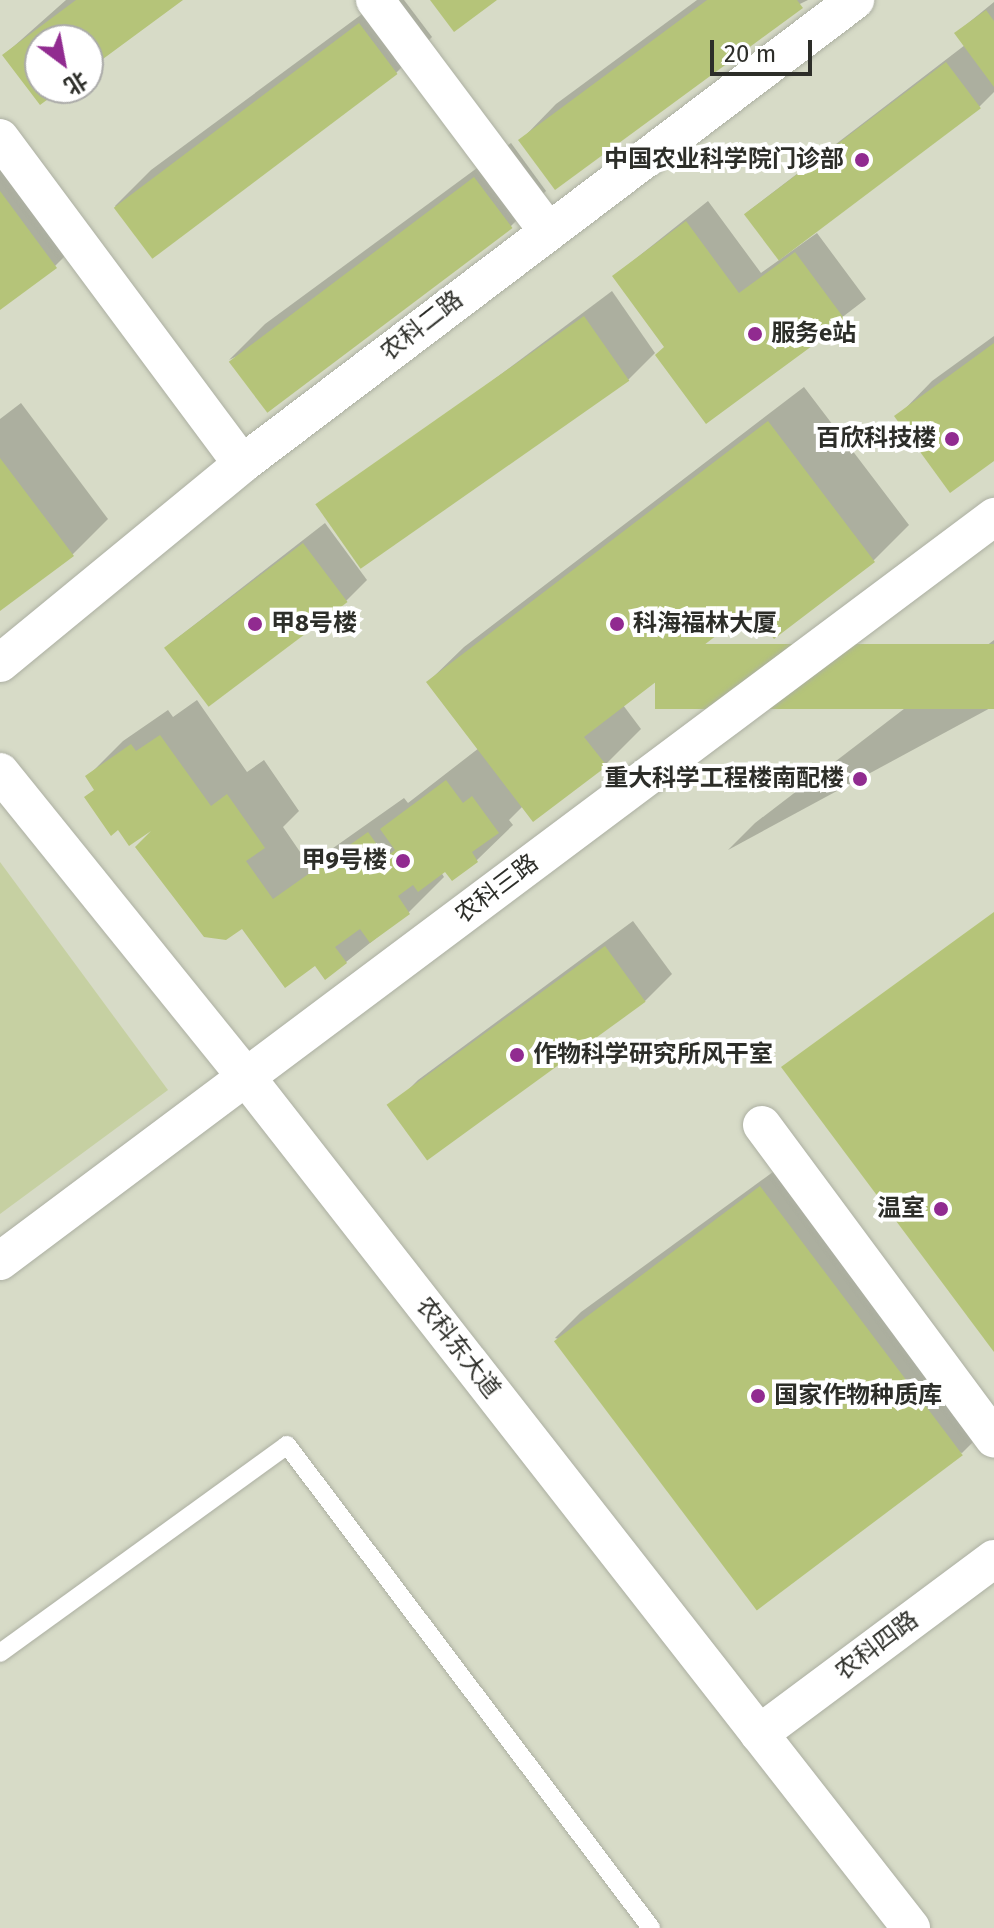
<!DOCTYPE html>
<meta charset="utf-8">
<style>
body{margin:0}
#map{position:relative;width:994px;height:1928px;overflow:hidden;background:#e4e7d9;font-family:"Fira Sans","Noto Sans SC",sans-serif}
div>[style]{position:absolute}
.built>*{inset:0;background:#d7dbc7}
.green>*{inset:0;background:#c6d0a2}
.shadow>*{inset:0;background:#0003}
.building>*{inset:0;background:#b5c479;transform-origin:0 0}
.roads{filter:drop-shadow(0 0 2px #acafa2) drop-shadow(0 0 2px #acafa2)}
.service>*{height:18px;margin:-9px;padding:0 9px;transform-origin:9px;border-radius:9px;background:#fff}
.minor>*{height:38px;margin:-19px;padding:0 19px;transform-origin:19px;border-radius:19px;background:#fff}
.dots>*{width:22px;height:22px;translate:-50% -50%;box-sizing:border-box;border:4px solid #fff;border-radius:50%}
span{translate:-50% -50%;white-space:nowrap;text-align:center;line-height:1.15;-webkit-text-stroke:8px #fff;paint-order:stroke}
.poi-label{font-size:24px;color:#2d2e29;font-weight:700}
.right{translate:-100% -50%;text-align:right}
.left{translate:0 -50%;text-align:left}
.street-label{font-size:24px;color:#2d2e29}
.north{position:absolute;left:24px;top:24px;width:80px;height:80px;box-sizing:border-box;background:#fff;border:2px solid #ababa9;border-radius:50%;rotate:148deg;font-size:22px;font-weight:700;line-height:32px;text-align:center;color:#2d2e29}
.north::after{content:'';display:block;margin:auto;width:28px;height:36px;background:#912b90;clip-path:polygon(50% 0,100% 100%,50% 72%,0 100%)}
.scale{position:absolute;left:710px;top:40px;width:102px;height:36px;box-sizing:border-box;border:4px solid #2d2e29;border-top:0;padding-left:10px;font-size:24px;line-height:28px;white-space:nowrap;color:#2d2e29;-webkit-text-stroke:6px #fff;paint-order:stroke}
</style>
<div id="map">
<div class="built">
<i style="clip-path:polygon(evenodd,0 0,994px 0,994px 1928px,0 1928px,0 0,40px 40px,88px 40px,88px 88px,40px 88px,40px 40px)"></i>
</div>
<div class="green">
<i style="clip-path:polygon(0 862px,168px 1090px,0 1214px)"></i>
</div>
<div class="shadow">
<i style="clip-path:polygon(66px 0,179px 0,88px 67px,88px 40px,40px 40px,40px 88px,60px 88px,40px 102px,4px 55px)"></i>
<i style="clip-path:polygon(381px 0,404px 0,432px 37px,396px 73px,150px 253px,115px 206px,151px 170px)"></i>
<i style="clip-path:polygon(697px 0,808px 0,521px 140px,556px 104px)"></i>
<i style="clip-path:polygon(994px 2px,994px 92px,979px 107px,746px 213px,965px 45px,956px 33px)"></i>
<i style="clip-path:polygon(10px 122px,91px 230px,55px 266px,0 307px,0 129px)"></i>
<i style="clip-path:polygon(511px 143px,546px 191px,510px 227px,229px 360px,265px 324px)"></i>
<i style="clip-path:polygon(708px 201px,761px 273px,817px 233px,866px 299px,707px 421px,666px 347px,614px 276px)"></i>
<i style="clip-path:polygon(612px 291px,655px 353px,628px 380px,324px 514px,351px 487px)"></i>
<i style="clip-path:polygon(994px 336px,994px 458px,897px 417px,932px 381px)"></i>
<i style="clip-path:polygon(804px 387px,909px 525px,874px 560px,751px 607px,623px 705px,641px 729px,605px 765px,523px 806px,509px 820px,513px 825px,477px 860px,452px 878px,446px 869px,441px 872px,444px 877px,409px 912px,346px 962px,315px 963px,242px 927px,159px 825px,96px 789px,87px 777px,123px 741px,168px 710px,173px 717px,197px 700px,247px 772px,264px 760px,299px 811px,283px 827px,309px 865px,404px 798px,408px 803px,479px 748px,428px 682px,464px 647px)"></i>
<i style="clip-path:polygon(21px 403px,108px 519px,72px 555px,0 609px,0 419px)"></i>
<i style="clip-path:polygon(325px 523px,367px 580px,346px 601px,166px 647px)"></i>
<i style="clip-path:polygon(994px 640px,994px 706px,728px 850px,755px 823px)"></i>
<i style="clip-path:polygon(633px 921px,672px 974px,645px 1001px,391px 1107px,418px 1080px)"></i>
<i style="clip-path:polygon(788px 1161px,989px 1426px,962px 1453px,555px 1338px,581px 1312px)"></i>
</div>
<div class="building">
<i style="clip-path:polygon(76px 0,183px 0,88px 70px,88px 40px,40px 40px,40px 88px,63px 88px,40px 105px,2px 55px)"></i>
<i style="clip-path:polygon(430px 0,497px 0,454px 32px)"></i>
<i style="clip-path:polygon(707px 0,797px 0,803px 8px,555px 190px,518px 140px)"></i>
<i style="clip-path:polygon(986px 10px,994px 21px,994px 87px,954px 33px)"></i>
<i style="left:359px;top:23px;width:64px;height:307px;rotate:53deg"></i>
<i style="left:946px;top:62px;width:58px;height:253px;rotate:53deg"></i>
<i style="left:474px;top:177px;width:64px;height:307px;rotate:53deg"></i>
<i style="clip-path:polygon(0 191px,57px 268px,0 310px)"></i>
<i style="clip-path:polygon(686px 221px,739px 293px,795px 252px,846px 321px,706px 424px,655px 355px,664px 347px,612px 276px)"></i>
<i style="left:584px;top:316px;width:79px;height:328px;rotate:55deg"></i>
<i style="clip-path:polygon(994px 343px,994px 461px,950px 493px,894px 416px)"></i>
<i style="clip-path:polygon(768px 421px,875px 562px,774px 639px,751px 609px,584px 737px,607px 766px,533px 822px,426px 682px)"></i>
<i style="clip-path:polygon(0 458px,74px 556px,0 611px)"></i>
<i style="left:303px;top:543px;width:74px;height:174px;rotate:53deg"></i>
<i style="left:994px;top:644px;width:65px;height:339px;rotate:90deg"></i>
<i style="clip-path:polygon(160px 735px,211px 806px,227px 794px,265px 848px,246px 861px,273px 899px,368px 832px,386px 857px,395px 850px,380px 829px,446px 780px,463px 803px,472px 796px,499px 833px,472px 852px,478px 862px,452px 881px,445px 872px,418px 892px,413px 885px,398px 896px,410px 914px,370px 943px,360px 929px,335px 947px,347px 963px,325px 980px,315px 966px,285px 988px,242px 929px,226px 940px,204px 937px,135px 847px,151px 831px,129px 846px,118px 830px,111px 836px,84px 797px,94px 790px,85px 776px,131px 744px,136px 751px)"></i>
<i style="clip-path:polygon(994px 912px,994px 1352px,781px 1067px)"></i>
<i style="left:605px;top:946px;width:69px;height:270px;rotate:54deg"></i>
<i style="left:760px;top:1186px;width:337px;height:258px;rotate:53deg"></i>
</div>
<div class="roads">
<div class="service">
<i style="left:0;top:1653px;width:354px;rotate:-35.9deg"></i>
<i style="left:287px;top:1445px;width:605px;rotate:53deg"></i>
</div>
<div class="minor">
<i style="left:375px;top:0;width:287px;rotate:53.2deg"></i>
<i style="left:0;top:138px;width:406px;rotate:53.4deg"></i>
<i style="left:0;top:663px;width:313px;rotate:-39.4deg"></i>
<i style="left:242px;top:464px;width:769px;rotate:-37.12deg"></i>
<i style="left:0;top:772px;width:392px;rotate:51.1deg"></i>
<i style="left:246px;top:1077px;width:1080px;rotate:51.99deg"></i>
<i style="left:762px;top:1125px;width:390px;rotate:53.5deg"></i>
<i style="left:0;top:1261px;width:1242px;rotate:-36.81deg"></i>
<i style="left:759px;top:1734px;width:293px;rotate:-36.7deg"></i>
</div>
</div>
<div class="dots">
<i style="left:862px;top:160px;background:#912b90"></i>
<i style="left:755px;top:334px;background:#912b90"></i>
<i style="left:952px;top:439px;background:#912b90"></i>
<i style="left:255px;top:624px;background:#912b90"></i>
<i style="left:617px;top:624px;background:#912b90"></i>
<i style="left:860px;top:779px;background:#912b90"></i>
<i style="left:403px;top:861px;background:#912b90"></i>
<i style="left:517px;top:1055px;background:#912b90"></i>
<i style="left:941px;top:1209px;background:#912b90"></i>
<i style="left:758px;top:1396px;background:#912b90"></i>
</div>
<div class="poi-label">
<span class="right" style="left:844px;top:160px">中国农业科学院门诊部</span>
<span class="left" style="left:771px;top:334px">服务e站</span>
<span class="right" style="left:936px;top:439px">百欣科技楼</span>
<span class="left" style="left:271px;top:624px">甲8号楼</span>
<span class="left" style="left:633px;top:624px">科海福林大厦</span>
<span class="right" style="left:844px;top:779px">重大科学工程楼南配楼</span>
<span class="right" style="left:387px;top:861px">甲9号楼</span>
<span class="left" style="left:533px;top:1055px">作物科学研究所风干室</span>
<span class="right" style="left:925px;top:1209px">温室</span>
<span class="left" style="left:774px;top:1396px">国家作物种质库</span>
</div>
<div class="street-label">
<span style="left:422px;top:326px;rotate:-38deg">农科二路</span>
<span style="left:497px;top:889px;rotate:-37deg">农科三路</span>
<span style="left:458px;top:1348px;rotate:52deg">农科东大道</span>
<span style="left:877px;top:1646px;rotate:-37deg">农科四路</span>
</div>
<div class="north">北</div>
<div class="scale">20 m</div>
</div>
